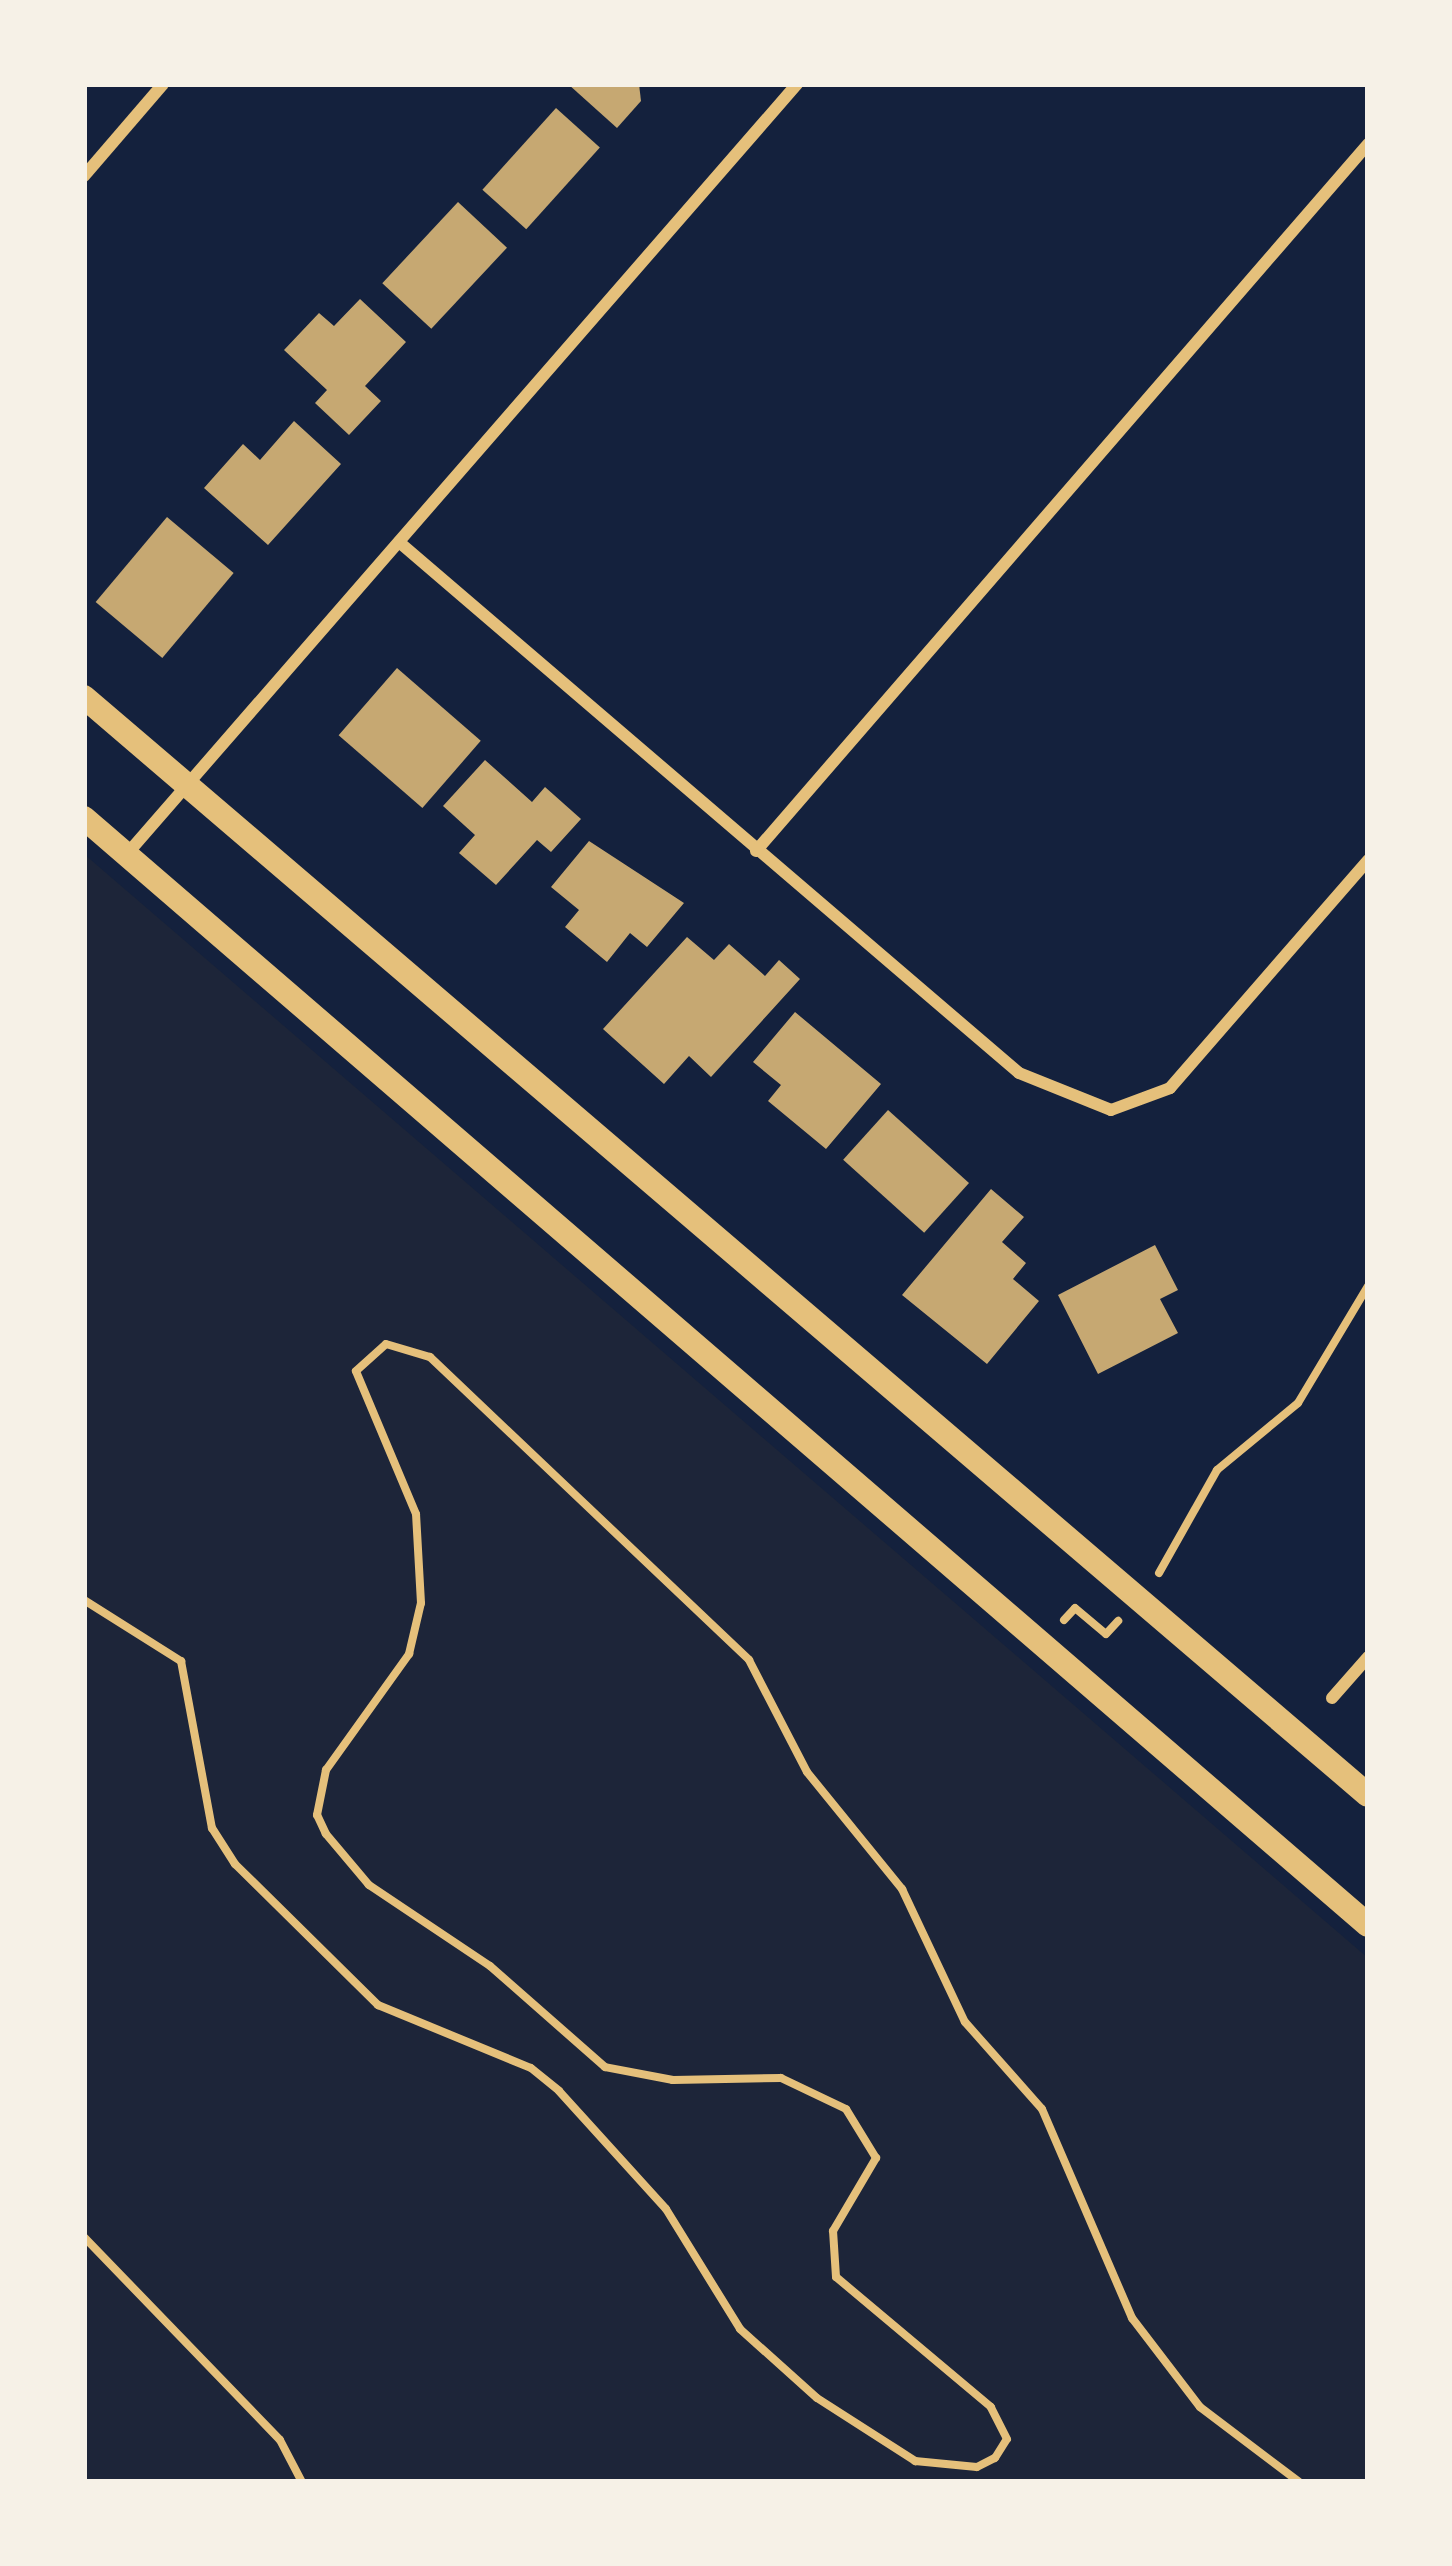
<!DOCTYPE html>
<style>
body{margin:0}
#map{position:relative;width:1452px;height:2566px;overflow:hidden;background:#14213d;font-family:"Work Sans",sans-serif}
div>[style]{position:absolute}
.green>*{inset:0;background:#1d2539}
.building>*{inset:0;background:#c6a872;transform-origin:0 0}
.path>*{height:8px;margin:-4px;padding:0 4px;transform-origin:4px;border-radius:4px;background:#e5c07b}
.minor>*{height:12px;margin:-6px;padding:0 6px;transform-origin:6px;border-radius:6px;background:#e5c07b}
.secondary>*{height:24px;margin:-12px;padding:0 12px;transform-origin:12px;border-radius:12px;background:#e5c07b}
span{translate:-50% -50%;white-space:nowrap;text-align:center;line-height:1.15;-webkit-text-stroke:9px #f6f1e7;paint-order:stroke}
.frame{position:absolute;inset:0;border:87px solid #f6f1e7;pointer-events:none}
</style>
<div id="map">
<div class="green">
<i style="clip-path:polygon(84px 854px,1368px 1958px,1368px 2482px,84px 2482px)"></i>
</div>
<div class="building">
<i style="clip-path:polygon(568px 84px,639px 84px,641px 101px,617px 128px)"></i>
<i style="left:556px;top:108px;width:59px;height:110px;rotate:42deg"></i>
<i style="left:458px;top:202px;width:67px;height:111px;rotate:43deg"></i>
<i style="clip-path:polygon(360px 299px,406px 342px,365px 386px,381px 401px,349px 435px,315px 403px,327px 390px,284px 350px,319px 313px,334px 326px)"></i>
<i style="clip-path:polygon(294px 421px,341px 464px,268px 545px,204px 488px,243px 444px,260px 460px)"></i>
<i style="left:167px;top:517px;width:87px;height:111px;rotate:40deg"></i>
<i style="left:397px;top:668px;width:111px;height:89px;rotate:41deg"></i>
<i style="clip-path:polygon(485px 760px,532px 802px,545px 787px,581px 819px,551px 852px,537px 840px,496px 885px,459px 853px,475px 835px,443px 806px)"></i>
<i style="clip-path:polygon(589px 841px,684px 903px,647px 947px,630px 933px,607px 962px,565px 927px,579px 910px,551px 887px)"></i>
<i style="clip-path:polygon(687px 937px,714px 960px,729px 944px,765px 976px,779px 960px,800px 979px,711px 1077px,689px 1056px,664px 1084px,603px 1029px)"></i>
<i style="clip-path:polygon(795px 1012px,881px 1084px,826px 1149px,768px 1101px,781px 1085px,753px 1062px)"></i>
<i style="left:888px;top:1110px;width:109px;height:67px;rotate:42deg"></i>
<i style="clip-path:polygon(991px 1189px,1024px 1217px,1002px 1242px,1026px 1263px,1013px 1279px,1039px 1301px,987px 1364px,902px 1295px)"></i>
<i style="clip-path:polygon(1155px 1245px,1178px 1290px,1160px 1299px,1178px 1333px,1098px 1374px,1058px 1295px)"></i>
</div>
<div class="path">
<i style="left:1159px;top:1573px;width:118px;rotate:-60.6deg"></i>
<i style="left:1217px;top:1470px;width:105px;rotate:-39.6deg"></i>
<i style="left:1298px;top:1403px;width:136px;rotate:-59.1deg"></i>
<i style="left:84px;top:1600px;width:115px;rotate:32.2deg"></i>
<i style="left:181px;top:1661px;width:170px;rotate:79.5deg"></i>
<i style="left:212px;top:1828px;width:43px;rotate:57.4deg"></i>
<i style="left:235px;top:1864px;width:201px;rotate:44.6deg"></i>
<i style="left:378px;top:2005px;width:165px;rotate:22.4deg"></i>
<i style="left:531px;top:2068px;width:36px;rotate:39deg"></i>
<i style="left:559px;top:2091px;width:159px;rotate:47.8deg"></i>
<i style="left:666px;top:2209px;width:141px;rotate:58.3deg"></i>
<i style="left:740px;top:2329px;width:103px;rotate:41.9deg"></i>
<i style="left:817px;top:2398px;width:117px;rotate:32.7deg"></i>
<i style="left:915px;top:2461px;width:62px;rotate:5.5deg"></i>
<i style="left:977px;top:2467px;width:20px;rotate:-27deg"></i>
<i style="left:995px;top:2458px;width:22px;rotate:-58deg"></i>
<i style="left:1007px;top:2439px;width:36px;rotate:-117deg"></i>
<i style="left:991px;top:2407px;width:202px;rotate:-140deg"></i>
<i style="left:836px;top:2277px;width:46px;rotate:-93.7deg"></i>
<i style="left:833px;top:2231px;width:85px;rotate:-59.5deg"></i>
<i style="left:876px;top:2158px;width:57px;rotate:-121.5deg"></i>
<i style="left:846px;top:2109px;width:72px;rotate:-154.5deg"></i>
<i style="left:781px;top:2078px;width:108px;rotate:178.9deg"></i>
<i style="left:673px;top:2080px;width:69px;rotate:-169.2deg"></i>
<i style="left:605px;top:2067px;width:153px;rotate:-138.7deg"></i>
<i style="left:490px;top:1966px;width:146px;rotate:-146.2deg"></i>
<i style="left:369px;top:1885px;width:67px;rotate:-130.1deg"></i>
<i style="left:326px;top:1834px;width:21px;rotate:-115deg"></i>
<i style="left:317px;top:1815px;width:46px;rotate:-78.7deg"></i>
<i style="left:326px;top:1770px;width:143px;rotate:-54.4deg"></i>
<i style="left:409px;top:1654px;width:52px;rotate:-76.8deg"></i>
<i style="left:421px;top:1603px;width:89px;rotate:-93.2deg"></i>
<i style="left:416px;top:1514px;width:155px;rotate:-112.8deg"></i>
<i style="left:356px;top:1371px;width:40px;rotate:-42deg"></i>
<i style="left:386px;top:1344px;width:46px;rotate:16.5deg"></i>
<i style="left:430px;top:1357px;width:440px;rotate:43.5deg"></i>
<i style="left:749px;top:1660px;width:126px;rotate:62.6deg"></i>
<i style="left:807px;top:1772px;width:151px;rotate:50.9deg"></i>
<i style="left:902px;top:1889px;width:147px;rotate:64.7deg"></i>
<i style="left:965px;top:2022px;width:116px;rotate:48.5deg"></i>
<i style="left:1042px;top:2109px;width:228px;rotate:66.7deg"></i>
<i style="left:1132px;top:2318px;width:112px;rotate:52.6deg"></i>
<i style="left:1200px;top:2407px;width:124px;rotate:37.1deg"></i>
<i style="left:1064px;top:1620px;width:16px;rotate:-47deg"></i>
<i style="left:1075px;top:1608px;width:40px;rotate:40deg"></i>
<i style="left:1106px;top:1634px;width:18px;rotate:-47deg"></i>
<i style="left:84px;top:2237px;width:282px;rotate:46deg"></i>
<i style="left:280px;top:2440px;width:47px;rotate:62.4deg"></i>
</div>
<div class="minor">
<i style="left:84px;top:176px;width:121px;rotate:-49.3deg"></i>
<i style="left:399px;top:542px;width:816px;rotate:40.58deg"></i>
<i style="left:1019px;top:1073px;width:99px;rotate:21.9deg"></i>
<i style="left:1111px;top:1110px;width:63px;rotate:-20.4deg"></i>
<i style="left:1170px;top:1088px;width:302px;rotate:-49deg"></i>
<i style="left:756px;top:851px;width:935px;rotate:-49.12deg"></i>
<i style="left:127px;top:854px;width:1021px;rotate:-48.97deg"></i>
<i style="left:1332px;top:1698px;width:55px;rotate:-48.7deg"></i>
</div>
<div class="secondary">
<i style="left:84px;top:697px;width:1689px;rotate:40.54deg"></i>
<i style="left:84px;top:818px;width:1695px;rotate:40.77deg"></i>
</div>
<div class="frame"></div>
</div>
